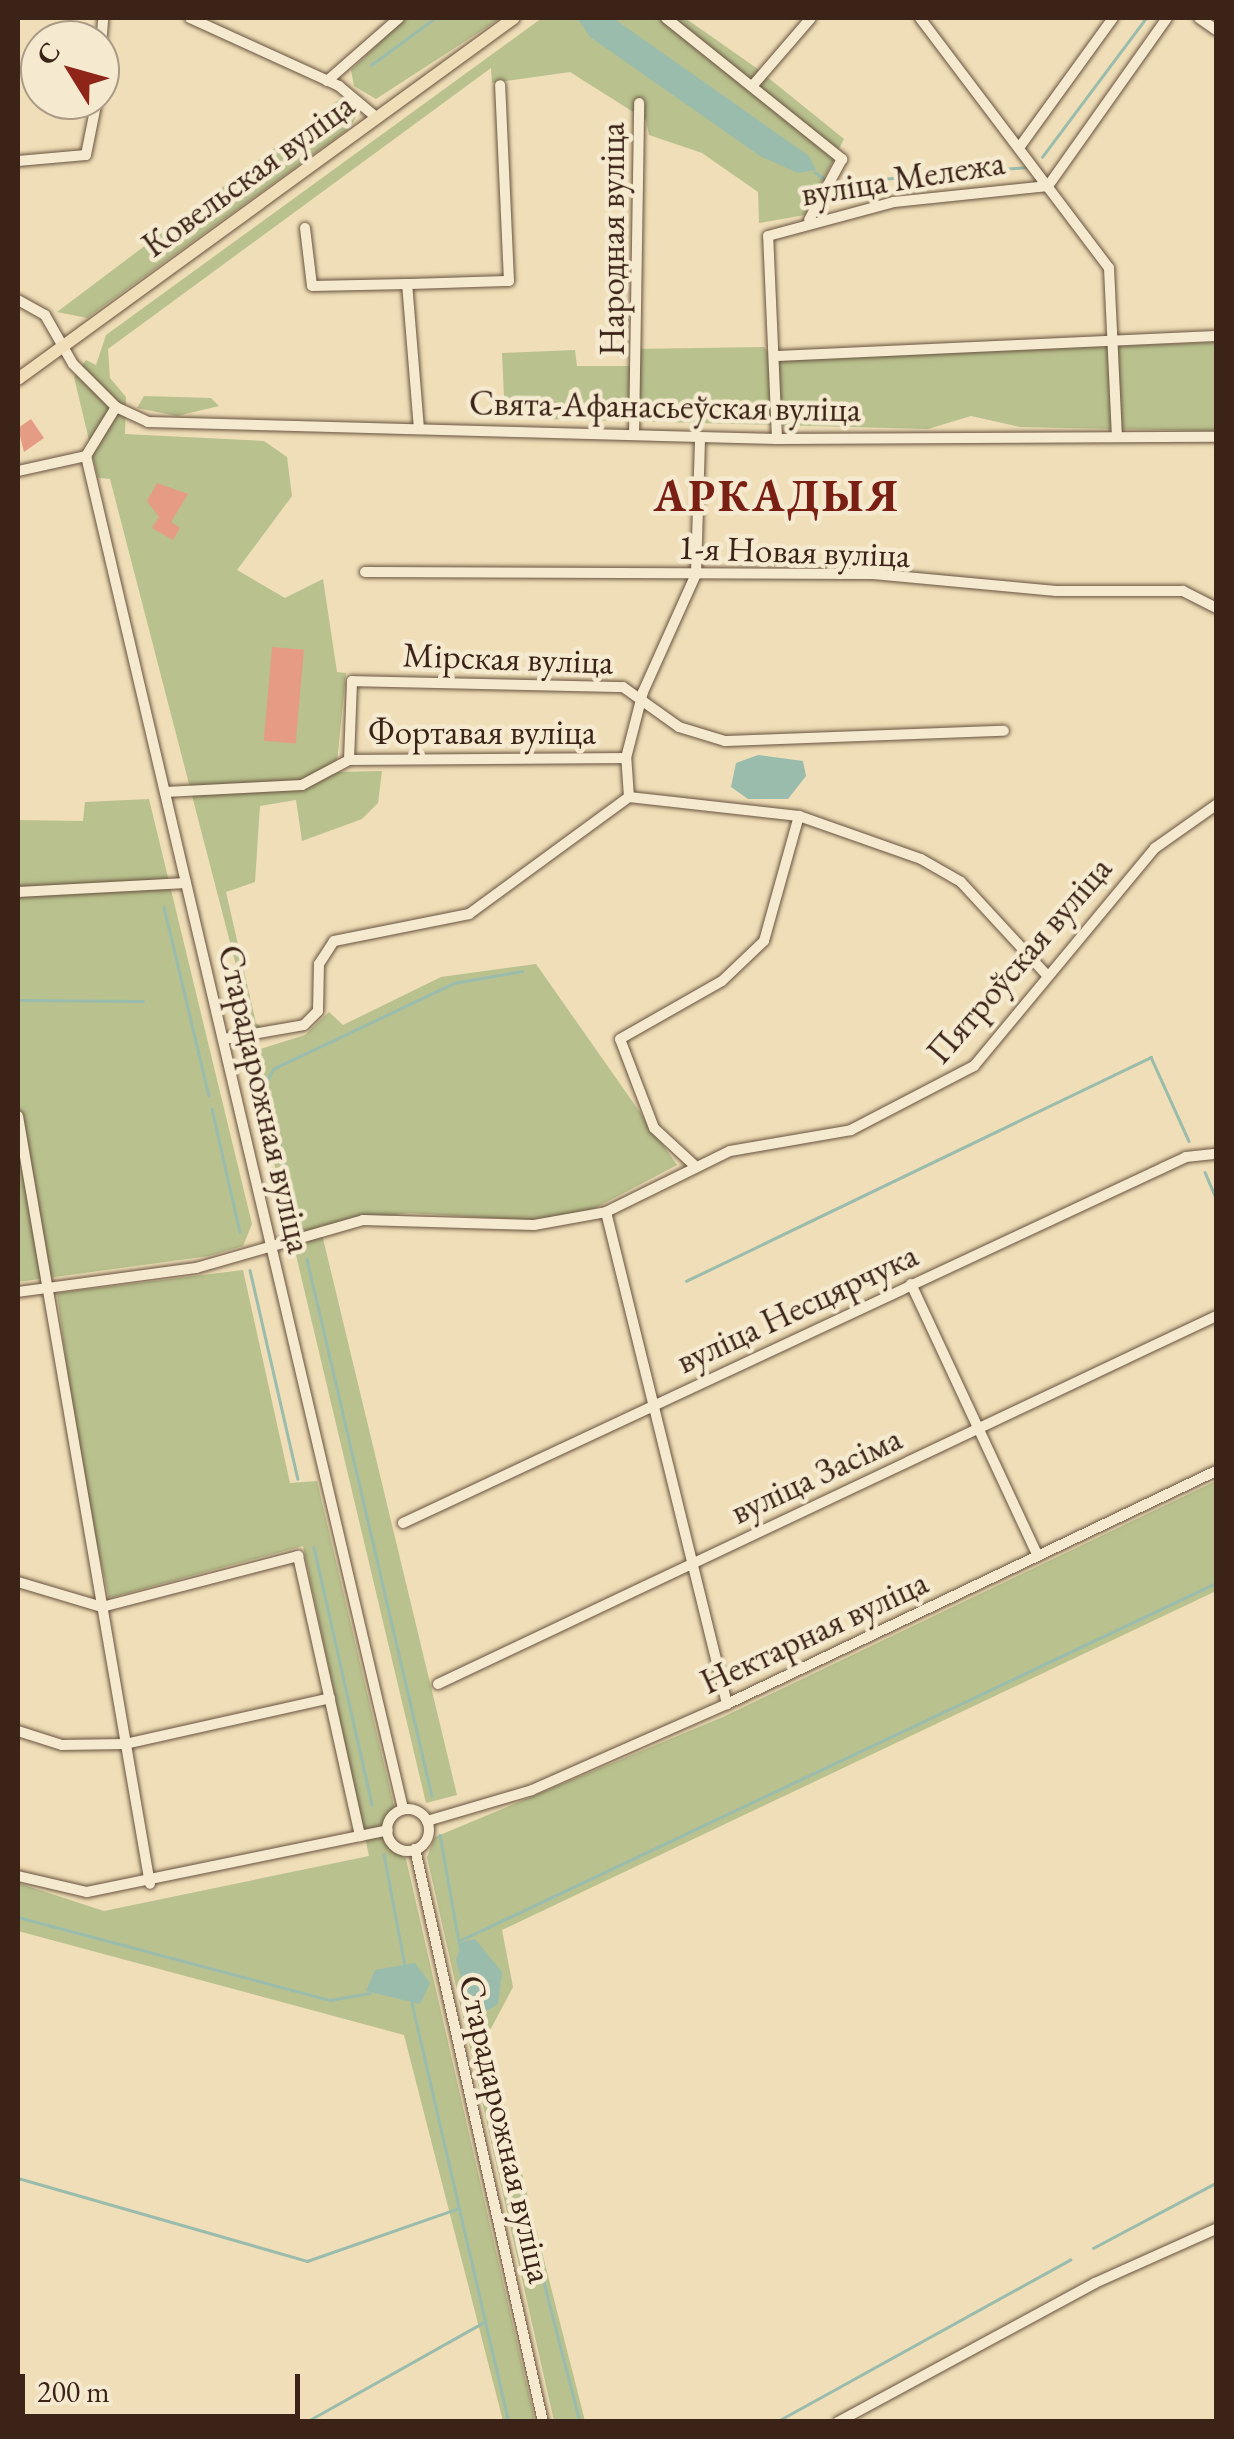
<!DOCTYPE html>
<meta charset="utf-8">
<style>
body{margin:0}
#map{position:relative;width:1234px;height:2439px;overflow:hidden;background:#efdeb7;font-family:"EB Garamond",serif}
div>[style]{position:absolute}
.green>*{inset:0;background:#b9c18e}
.water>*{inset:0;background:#9abcad}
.stream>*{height:2.5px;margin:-1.25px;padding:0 1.25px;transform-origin:1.25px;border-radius:1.25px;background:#9abcad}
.building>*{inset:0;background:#e59b84;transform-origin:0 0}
.roads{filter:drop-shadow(0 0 2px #68523f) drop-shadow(0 0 2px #68523f)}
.minor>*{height:10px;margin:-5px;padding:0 5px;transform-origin:5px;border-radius:5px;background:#f5ead0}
.minor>.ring{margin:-5px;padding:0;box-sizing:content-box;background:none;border:10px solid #f5ead0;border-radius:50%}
.major>*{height:12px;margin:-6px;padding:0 6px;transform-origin:6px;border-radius:6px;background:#efdeb7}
span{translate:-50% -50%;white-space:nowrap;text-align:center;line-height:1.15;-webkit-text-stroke:9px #f5ead0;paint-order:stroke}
.street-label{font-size:35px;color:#3b2317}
.district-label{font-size:45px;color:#7a1f14;font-weight:700;letter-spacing:2.5px}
.frame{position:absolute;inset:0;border:20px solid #3b2317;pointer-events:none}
.north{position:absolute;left:20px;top:20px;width:100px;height:100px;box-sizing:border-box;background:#f5ead0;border:2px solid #ab9a86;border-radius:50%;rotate:307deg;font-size:28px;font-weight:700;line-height:40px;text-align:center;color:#3b2317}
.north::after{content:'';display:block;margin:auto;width:35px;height:45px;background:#8f2418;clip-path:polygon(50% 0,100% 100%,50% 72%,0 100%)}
.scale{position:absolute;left:20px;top:2374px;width:280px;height:45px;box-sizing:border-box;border:5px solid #3b2317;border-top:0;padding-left:12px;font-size:30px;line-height:35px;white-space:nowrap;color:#3b2317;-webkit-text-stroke:8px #f5ead0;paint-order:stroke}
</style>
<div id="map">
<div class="green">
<i style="clip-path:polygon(405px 18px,501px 18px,376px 99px,354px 86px,351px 70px)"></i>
<i style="clip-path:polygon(542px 18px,685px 18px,755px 67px,844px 139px,805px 215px,759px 223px,758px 192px,702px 153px,649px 135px,646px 120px,570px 72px,492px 83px,491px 68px,108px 349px,110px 378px,126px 397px,125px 434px,264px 441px,287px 457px,292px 496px,237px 570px,285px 598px,323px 579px,337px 672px,346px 673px,336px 772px,382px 771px,378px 803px,362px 819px,302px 841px,296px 800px,260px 806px,255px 882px,226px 892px,256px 1023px,266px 1030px,253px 1031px,110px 479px,98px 478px,74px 377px,86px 360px,96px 365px,106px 335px)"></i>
<i style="clip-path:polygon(341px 98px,358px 112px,351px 127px,87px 318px,57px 312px)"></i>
<i style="clip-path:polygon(1216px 342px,1216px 431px,1020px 427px,971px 416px,928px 429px,505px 418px,502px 353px,575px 350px,577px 366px,631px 366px,631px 349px,764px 347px,774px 360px)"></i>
<i style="clip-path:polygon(144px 396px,211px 398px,219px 406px,177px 416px,137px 408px)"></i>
<i style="clip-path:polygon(149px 799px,252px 1224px,243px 1246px,209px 1256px,18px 1282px,18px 820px,83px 821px,85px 802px)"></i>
<i style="clip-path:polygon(536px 964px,677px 1165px,584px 1214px,539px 1221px,409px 1213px,320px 1226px,457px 1795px,426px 1803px,248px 1053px,305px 1035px,329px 1012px,343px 1025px,441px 977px)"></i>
<i style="clip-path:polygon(243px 1270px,290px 1483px,317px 1481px,394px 1806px,388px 1844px,406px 1859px,535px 2421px,503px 2421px,404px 2035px,18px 1931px,18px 1883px,104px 1911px,369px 1856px,303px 1546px,109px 1598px,81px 1473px,57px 1293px)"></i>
<i style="clip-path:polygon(1216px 1481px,1216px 1591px,502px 1930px,513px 1987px,487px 2036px,585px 2421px,554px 2421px,427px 1857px,435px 1837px,723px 1717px)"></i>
</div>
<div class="water">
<i style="clip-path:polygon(577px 18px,613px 18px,809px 156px,816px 170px,798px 173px,760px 156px,590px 37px)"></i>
<i style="clip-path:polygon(758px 755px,803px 761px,806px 776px,788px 799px,748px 799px,731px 787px,736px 763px)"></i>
<i style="clip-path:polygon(475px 1939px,502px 1972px,498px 2004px,485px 2012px,467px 2002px,456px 1960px,462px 1942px)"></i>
<i style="clip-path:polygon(415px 1963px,430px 1983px,420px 2004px,366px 1991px,375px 1970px)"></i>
</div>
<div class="stream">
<i style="left:371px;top:65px;width:79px;rotate:-36.3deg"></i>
<i style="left:1042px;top:157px;width:174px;rotate:-53.2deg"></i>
<i style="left:815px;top:172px;width:14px;rotate:36deg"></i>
<i style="left:833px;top:183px;width:196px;rotate:-4.7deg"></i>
<i style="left:164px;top:907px;width:194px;rotate:76.6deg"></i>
<i style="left:18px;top:1000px;width:125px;rotate:0.5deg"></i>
<i style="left:212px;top:1109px;width:126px;rotate:77.2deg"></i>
<i style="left:1205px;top:1172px;width:28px;rotate:67deg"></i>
<i style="left:299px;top:1224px;width:143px;rotate:-103.7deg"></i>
<i style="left:265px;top:1085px;width:18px;rotate:-63deg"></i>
<i style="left:273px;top:1069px;width:200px;rotate:-25.4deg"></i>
<i style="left:454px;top:983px;width:69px;rotate:-10deg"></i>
<i style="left:307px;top:1259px;width:551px;rotate:76.9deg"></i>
<i style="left:250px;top:1270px;width:214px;rotate:77.1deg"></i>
<i style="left:686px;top:1281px;width:516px;rotate:-25.72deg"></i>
<i style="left:1151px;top:1057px;width:92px;rotate:65.7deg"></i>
<i style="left:314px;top:1547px;width:264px;rotate:77.3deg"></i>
<i style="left:440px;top:1835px;width:114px;rotate:79.9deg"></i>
<i style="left:384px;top:1854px;width:114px;rotate:79.4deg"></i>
<i style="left:18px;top:1917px;width:323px;rotate:14.9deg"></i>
<i style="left:330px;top:2000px;width:40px;rotate:-10deg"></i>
<i style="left:459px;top:1941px;width:837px;rotate:-25.31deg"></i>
<i style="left:412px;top:2003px;width:430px;rotate:77deg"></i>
<i style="left:473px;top:2008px;width:428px;rotate:75.5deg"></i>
<i style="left:18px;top:2178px;width:301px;rotate:16deg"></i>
<i style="left:307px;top:2261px;width:158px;rotate:-19.2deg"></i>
<i style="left:1093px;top:2248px;width:139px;rotate:-27.9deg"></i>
<i style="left:306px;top:2422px;width:204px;rotate:-29.3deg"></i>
<i style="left:776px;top:2422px;width:336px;rotate:-28.9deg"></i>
</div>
<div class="building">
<i style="clip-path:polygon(31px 419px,44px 438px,24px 452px,18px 428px)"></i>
<i style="clip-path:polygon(157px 483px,188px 494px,171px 522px,180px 528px,173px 540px,152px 528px,159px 517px,147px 501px)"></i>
<i style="left:272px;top:647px;width:32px;height:94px;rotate:5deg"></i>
</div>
<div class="roads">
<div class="minor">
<i style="left:190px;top:18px;width:164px;rotate:24.5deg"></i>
<i style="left:339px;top:86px;width:48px;rotate:40deg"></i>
<i style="left:666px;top:18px;width:226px;rotate:38.7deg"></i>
<i style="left:842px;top:159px;width:69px;rotate:118.4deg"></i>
<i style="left:920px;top:18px;width:313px;rotate:52.9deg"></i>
<i style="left:1109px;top:268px;width:167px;rotate:87.3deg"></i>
<i style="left:1199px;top:18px;width:21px;rotate:35deg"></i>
<i style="left:100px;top:56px;width:38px;rotate:-85deg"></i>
<i style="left:327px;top:81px;width:96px;rotate:-41.2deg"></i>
<i style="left:754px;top:84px;width:87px;rotate:-49.2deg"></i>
<i style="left:1021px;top:145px;width:157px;rotate:-54.1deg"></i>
<i style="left:18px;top:161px;width:68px;rotate:-5deg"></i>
<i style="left:86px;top:155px;width:56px;rotate:-78.7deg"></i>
<i style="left:305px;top:228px;width:58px;rotate:83.1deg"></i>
<i style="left:312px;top:286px;width:95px;rotate:-1.2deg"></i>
<i style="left:18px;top:300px;width:31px;rotate:29deg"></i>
<i style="left:45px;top:315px;width:56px;rotate:60.3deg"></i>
<i style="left:73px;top:364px;width:61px;rotate:45deg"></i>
<i style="left:116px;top:407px;width:35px;rotate:25deg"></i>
<i style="left:148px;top:422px;width:629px;rotate:1.55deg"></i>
<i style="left:777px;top:439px;width:439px;rotate:-0.3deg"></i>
<i style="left:777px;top:356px;width:439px;rotate:-2.6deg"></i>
<i style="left:116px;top:407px;width:57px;rotate:121.5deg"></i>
<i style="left:86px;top:456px;width:1390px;rotate:76.81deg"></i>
<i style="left:419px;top:429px;width:145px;rotate:-94.7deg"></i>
<i style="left:407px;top:284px;width:102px;rotate:-1.7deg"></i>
<i style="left:509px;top:281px;width:196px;rotate:-92.6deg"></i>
<i style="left:634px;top:435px;width:332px;rotate:-89.1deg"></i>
<i style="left:777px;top:439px;width:203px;rotate:-92.5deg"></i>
<i style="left:768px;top:236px;width:131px;rotate:-15.1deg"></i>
<i style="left:894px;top:202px;width:155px;rotate:-5.9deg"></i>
<i style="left:1048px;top:186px;width:206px;rotate:-54.7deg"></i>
<i style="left:18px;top:471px;width:70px;rotate:-12.4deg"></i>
<i style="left:365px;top:572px;width:508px;rotate:0.23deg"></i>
<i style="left:873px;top:574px;width:184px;rotate:5.3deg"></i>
<i style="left:1056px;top:591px;width:127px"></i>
<i style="left:1183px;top:591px;width:37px;rotate:27deg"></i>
<i style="left:349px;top:760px;width:79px;rotate:-87.8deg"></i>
<i style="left:352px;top:681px;width:271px;rotate:1.3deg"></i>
<i style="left:623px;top:687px;width:69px;rotate:35.5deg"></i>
<i style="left:679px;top:727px;width:48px;rotate:16.9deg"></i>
<i style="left:725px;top:741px;width:279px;rotate:-2.1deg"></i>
<i style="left:165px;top:792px;width:137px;rotate:-2.9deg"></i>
<i style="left:302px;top:785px;width:53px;rotate:-28deg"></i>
<i style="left:349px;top:760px;width:277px;rotate:-0.4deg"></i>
<i style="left:629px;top:797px;width:39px;rotate:-94deg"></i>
<i style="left:626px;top:758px;width:68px;rotate:-75.6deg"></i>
<i style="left:643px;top:692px;width:129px;rotate:-65.8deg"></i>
<i style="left:696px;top:574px;width:137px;rotate:-88.3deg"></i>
<i style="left:18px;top:892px;width:168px;rotate:-3.1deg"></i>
<i style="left:224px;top:1039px;width:81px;rotate:-9.9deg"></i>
<i style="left:304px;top:1025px;width:20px;rotate:-45deg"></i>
<i style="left:318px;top:1011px;width:47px;rotate:-88.8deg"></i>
<i style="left:319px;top:964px;width:27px;rotate:-57deg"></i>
<i style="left:334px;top:941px;width:138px;rotate:-11.3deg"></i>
<i style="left:469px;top:914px;width:198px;rotate:-36.2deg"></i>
<i style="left:629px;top:797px;width:171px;rotate:6.4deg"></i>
<i style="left:799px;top:816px;width:129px;rotate:19.4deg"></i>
<i style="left:921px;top:859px;width:46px;rotate:29.9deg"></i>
<i style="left:961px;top:882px;width:125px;rotate:47.3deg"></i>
<i style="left:18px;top:1116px;width:779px;rotate:80.25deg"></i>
<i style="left:694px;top:1165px;width:54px;rotate:-137.2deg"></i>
<i style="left:654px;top:1128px;width:95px;rotate:-110.9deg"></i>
<i style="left:620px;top:1039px;width:117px;rotate:-29.6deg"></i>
<i style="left:722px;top:981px;width:58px;rotate:-43.6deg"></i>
<i style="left:764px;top:941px;width:130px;rotate:-74.4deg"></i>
<i style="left:606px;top:1212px;width:507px;rotate:76.18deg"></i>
<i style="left:911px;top:1284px;width:300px;rotate:65deg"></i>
<i style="left:18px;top:1292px;width:180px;rotate:-7.7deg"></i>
<i style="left:196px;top:1268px;width:174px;rotate:-16deg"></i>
<i style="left:363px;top:1220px;width:171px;rotate:1.7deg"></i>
<i style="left:534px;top:1225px;width:73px;rotate:-10.2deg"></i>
<i style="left:606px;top:1212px;width:138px;rotate:-26.2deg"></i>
<i style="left:730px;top:1151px;width:123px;rotate:-9.8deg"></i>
<i style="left:851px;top:1130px;width:139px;rotate:-27.5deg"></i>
<i style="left:974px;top:1066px;width:283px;rotate:-50.3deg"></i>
<i style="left:1155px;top:848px;width:75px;rotate:-35.2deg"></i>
<i style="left:403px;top:1523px;width:864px;rotate:-25.05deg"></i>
<i style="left:1186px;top:1157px;width:30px;rotate:-6deg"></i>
<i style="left:18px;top:1582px;width:88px;rotate:16.6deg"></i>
<i style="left:102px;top:1607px;width:203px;rotate:-14.6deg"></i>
<i style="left:298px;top:1556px;width:287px;rotate:77.5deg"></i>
<i style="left:438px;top:1684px;width:861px;rotate:-25.31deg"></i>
<i style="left:18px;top:1731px;width:46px;rotate:17.7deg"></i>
<i style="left:62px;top:1745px;width:63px;rotate:-0.9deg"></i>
<i style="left:125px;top:1744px;width:210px;rotate:-12.6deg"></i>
<i class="ring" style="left:387px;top:1809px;width:32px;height:32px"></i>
<i style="left:427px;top:1821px;width:109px;rotate:-16.4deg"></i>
<i style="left:532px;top:1790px;width:213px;rotate:-23.8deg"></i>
<i style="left:727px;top:1704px;width:542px;rotate:-25.48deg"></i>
<i style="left:415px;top:1849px;width:587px;rotate:77.41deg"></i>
<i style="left:18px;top:1876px;width:71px;rotate:13.1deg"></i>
<i style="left:87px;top:1892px;width:307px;rotate:-11.6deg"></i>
<i style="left:838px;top:2422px;width:292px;rotate:-28.4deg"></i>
<i style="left:1095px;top:2283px;width:133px;rotate:-24.1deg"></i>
</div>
<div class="major">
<i style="left:18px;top:379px;width:613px;rotate:-36.05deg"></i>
</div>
</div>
<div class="street-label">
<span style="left:248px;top:175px;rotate:-36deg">Ковельская вуліца</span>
<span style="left:903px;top:178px;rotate:-9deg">вуліца Мележа</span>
<span style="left:612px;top:239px;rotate:-90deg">Народная вуліца</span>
<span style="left:665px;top:406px;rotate:1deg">Свята-Афанасьеўская вуліца</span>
<span style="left:794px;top:551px;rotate:2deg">1-я Новая вуліца</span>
<span style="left:508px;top:658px;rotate:2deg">Мірская вуліца</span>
<span style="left:482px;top:732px">Фортавая вуліца</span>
<span style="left:1019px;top:960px;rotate:-49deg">Пятроўская вуліца</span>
<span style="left:265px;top:1099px;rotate:77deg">Старадарожная вуліца</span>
<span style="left:797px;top:1308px;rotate:-25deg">вуліца Несцярчука</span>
<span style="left:816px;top:1475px;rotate:-25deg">вуліца Засіма</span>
<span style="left:814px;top:1632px;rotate:-25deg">Нектарная вуліца</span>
<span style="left:506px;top:2129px;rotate:77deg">Старадарожная вуліца</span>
</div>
<div class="district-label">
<span style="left:777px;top:496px">АРКАДЫЯ</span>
</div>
<div class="frame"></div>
<div class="north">С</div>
<div class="scale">200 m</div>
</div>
